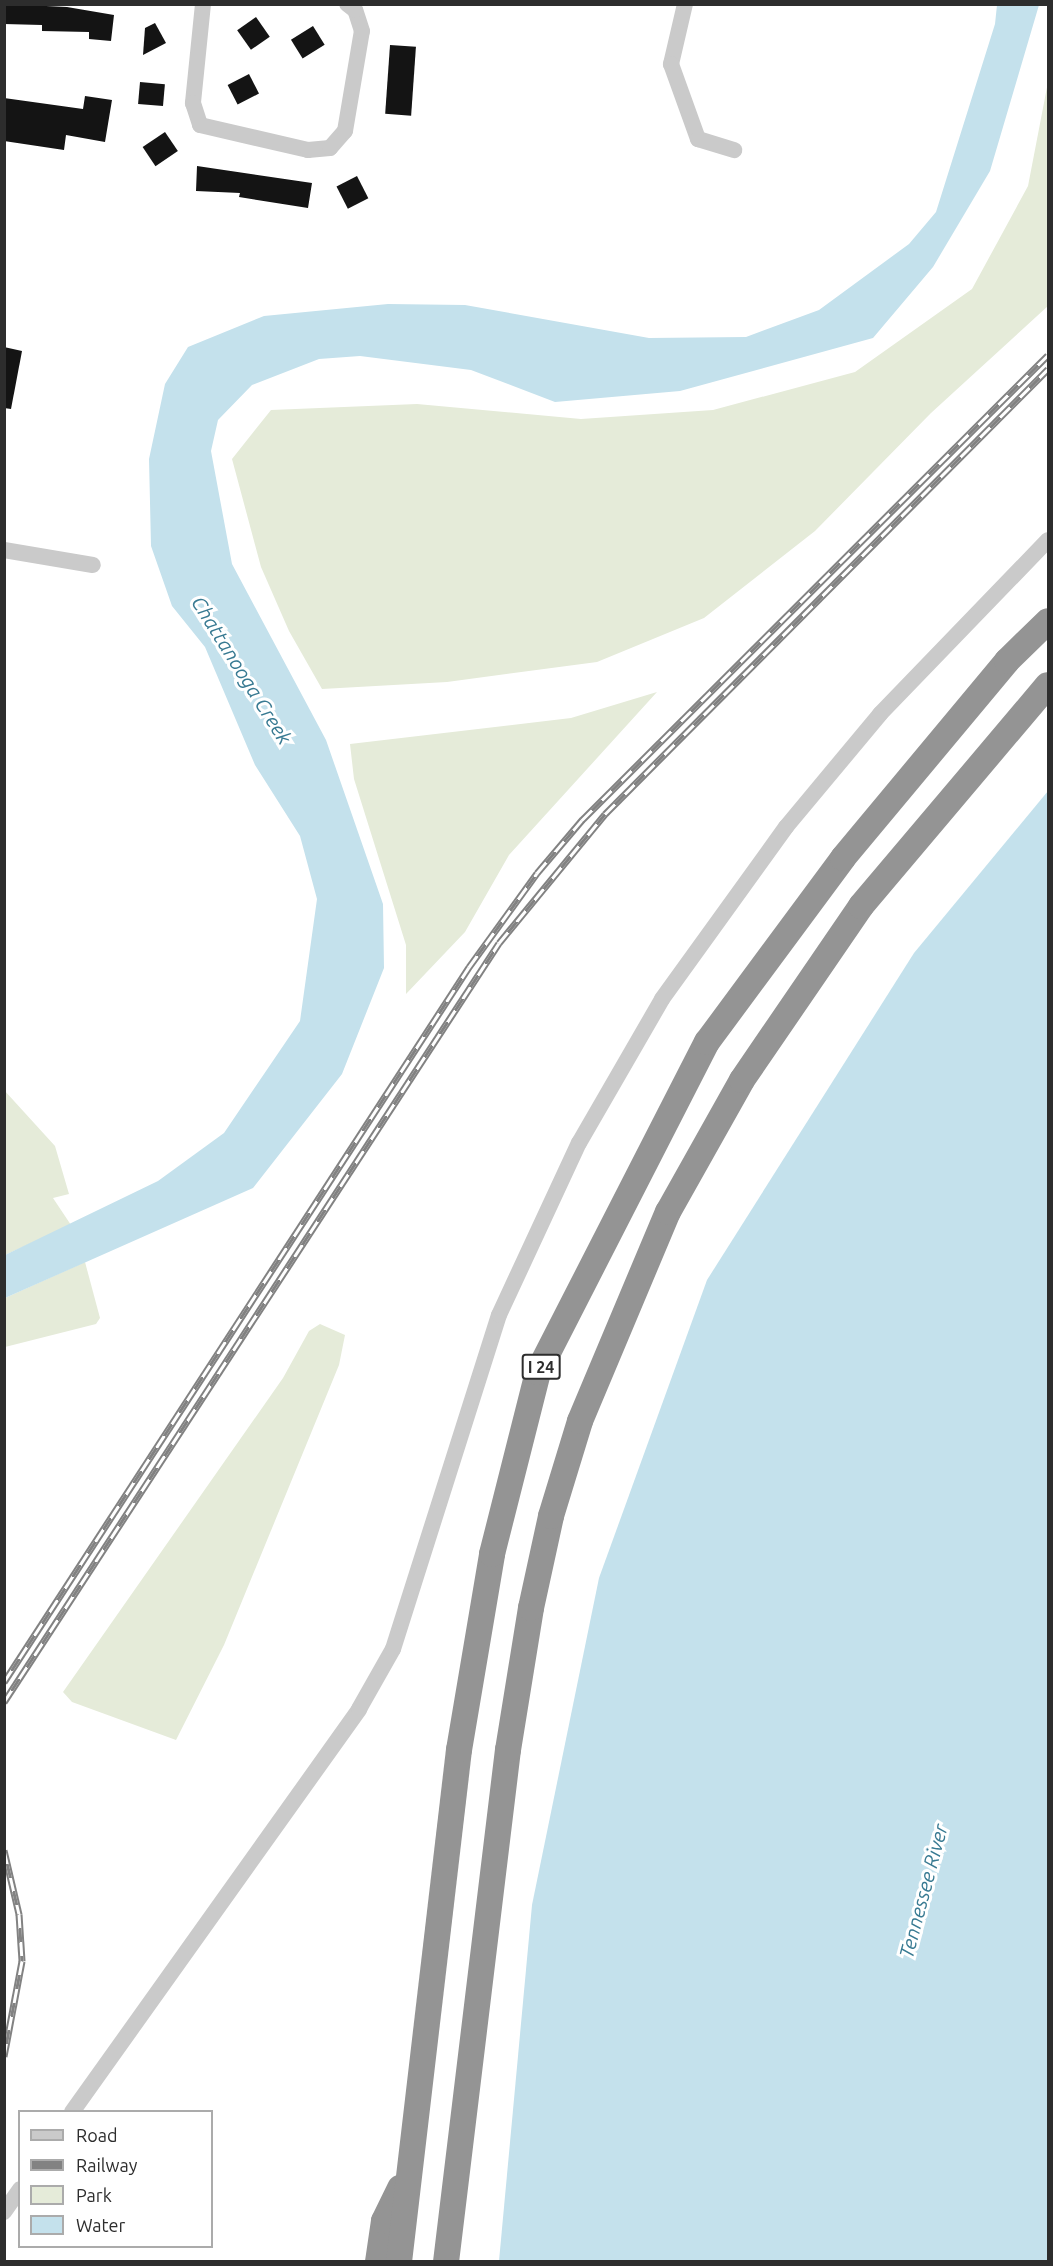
<!DOCTYPE html>
<style>
body{margin:0}
#map{position:relative;width:1053px;height:2266px;overflow:hidden;background:#fff;font-family:Ubuntu,sans-serif}
div>[style]{position:absolute}
.green>*{inset:0;background:#e5ebd9}
.water>*{inset:0;background:#c4e1ec}
.building>*{inset:0;background:#141414;transform-origin:0 0}
.minor>*{height:16px;margin:-8px;padding:0 8px;transform-origin:8px;border-radius:8px;background:#cacaca}
.highway>*{height:26px;margin:-13px;padding:0 13px;transform-origin:13px;border-radius:13px;background:#949494}
.rail>*{height:7px;margin-top:-3.5px;transform-origin:0;background:repeating-linear-gradient(90deg,#fff 0 14px,#828282 0 28px);box-sizing:border-box;border-block:2px solid #828282}
span{translate:-50% -50%;white-space:nowrap;text-align:center;line-height:1.15;-webkit-text-stroke:6px #fff;paint-order:stroke}
.shield-label span{padding:2px 4px;background:#fff;border:2px solid;border-radius:4px;-webkit-text-stroke-width:0}
.shield-label{font-size:16px;color:#2d2d2d;font-weight:700}
.water-label{font-size:20px;color:#387a92;font-style:italic}
.frame{position:absolute;inset:0;border:6px solid #2d2d2d;pointer-events:none}
.legend{position:absolute;left:18px;top:2110px;width:195px;height:138px;box-sizing:border-box;background:#fff;border:2px solid #ababab;margin:0;padding:8px 10px;list-style:none;font-size:18px;color:#2d2d2d}
.legend li{display:flex;align-items:center;gap:12px;height:30px}
.legend b{width:30px;border:2px solid #ababab}
</style>
<div id="map">
<div class="green">
<i style="clip-path:polygon(1048px 82px,1048px 306px,931px 413px,815px 531px,704px 618px,597px 662px,447px 682px,322px 689px,289px 631px,261px 567px,232px 459px,271px 410px,417px 404px,581px 419px,713px 410px,855px 372px,972px 289px,1028px 186px)"></i>
<i style="clip-path:polygon(657px 692px,509px 855px,465px 932px,406px 994px,406px 945px,354px 779px,350px 744px,571px 718px)"></i>
<i style="clip-path:polygon(4px 1090px,55px 1146px,69px 1194px,53px 1198px,71px 1225px,5px 1255px)"></i>
<i style="clip-path:polygon(85px 1262px,100px 1318px,96px 1324px,5px 1347px,5px 1298px)"></i>
<i style="clip-path:polygon(320px 1324px,345px 1335px,339px 1365px,224px 1645px,176px 1740px,72px 1702px,63px 1692px,283px 1378px,309px 1331px)"></i>
</div>
<div class="water">
<i style="clip-path:polygon(997px 5px,1039px 5px,990px 171px,933px 267px,873px 338px,680px 391px,555px 402px,471px 370px,360px 356px,319px 359px,252px 385px,218px 420px,211px 451px,232px 564px,326px 740px,383px 904px,384px 968px,342px 1074px,253px 1188px,5px 1298px,5px 1255px,158px 1181px,224px 1133px,300px 1021px,317px 899px,300px 836px,255px 765px,205px 647px,172px 606px,151px 546px,149px 459px,165px 384px,188px 347px,264px 316px,388px 304px,465px 305px,649px 338px,746px 337px,819px 310px,909px 244px,936px 212px,995px 24px)"></i>
<i style="clip-path:polygon(1048px 791px,1048px 2261px,499px 2261px,532px 1905px,599px 1578px,707px 1280px,914px 953px)"></i>
</div>
<div class="building">
<i style="clip-path:polygon(4px 4px,67px 7px,114px 15px,111px 41px,89px 39px,89px 32px,42px 31px,42px 25px,4px 24px)"></i>
<i style="left:256px;top:17px;width:24px;height:23px;rotate:55deg"></i>
<i style="clip-path:polygon(155px 23px,166px 43px,143px 55px,145px 28px)"></i>
<i style="left:313px;top:26px;width:22px;height:26px;rotate:58deg"></i>
<i style="left:390px;top:45px;width:26px;height:69px;rotate:4deg"></i>
<i style="left:249px;top:74px;width:22px;height:24px;rotate:63deg"></i>
<i style="left:140px;top:82px;width:25px;height:22px;rotate:5deg"></i>
<i style="clip-path:polygon(85px 96px,112px 100px,105px 142px,66px 135px,64px 150px,4px 141px,4px 98px,83px 109px)"></i>
<i style="left:165px;top:132px;width:23px;height:27px;rotate:56deg"></i>
<i style="clip-path:polygon(197px 166px,312px 183px,308px 208px,239px 197px,240px 193px,196px 191px)"></i>
<i style="left:357px;top:176px;width:25px;height:23px;rotate:63deg"></i>
<i style="clip-path:polygon(4px 347px,22px 351px,11px 409px,4px 408px)"></i>
</div>
<div class="minor">
<i style="left:203px;top:4px;width:100px;rotate:95.8deg"></i>
<i style="left:193px;top:103px;width:23px;rotate:72deg"></i>
<i style="left:200px;top:125px;width:111px;rotate:13deg"></i>
<i style="left:308px;top:150px;width:22px;rotate:-5deg"></i>
<i style="left:330px;top:148px;width:23px;rotate:-49deg"></i>
<i style="left:345px;top:131px;width:101px;rotate:-80.4deg"></i>
<i style="left:362px;top:31px;width:22px;rotate:-108deg"></i>
<i style="left:355px;top:10px;width:10px;rotate:-143deg"></i>
<i style="left:685px;top:4px;width:62px;rotate:103.1deg"></i>
<i style="left:671px;top:64px;width:80px;rotate:70.2deg"></i>
<i style="left:698px;top:139px;width:38px;rotate:17deg"></i>
<i style="left:4px;top:550px;width:90px;rotate:9.6deg"></i>
<i style="left:72px;top:2112px;width:495px;rotate:-54.5deg"></i>
<i style="left:359px;top:1709px;width:69px;rotate:-60.5deg"></i>
<i style="left:393px;top:1649px;width:350px;rotate:-72.4deg"></i>
<i style="left:499px;top:1315px;width:190px;rotate:-65.1deg"></i>
<i style="left:579px;top:1143px;width:166px;rotate:-60deg"></i>
<i style="left:662px;top:999px;width:212px;rotate:-54.2deg"></i>
<i style="left:786px;top:827px;width:147px;rotate:-50.2deg"></i>
<i style="left:880px;top:714px;width:242px;rotate:-46deg"></i>
<i style="left:4px;top:2212px;width:28px;rotate:-55deg"></i>
</div>
<div class="highway">
<i style="left:378px;top:2262px;width:41px;rotate:-81.7deg"></i>
<i style="left:384px;top:2221px;width:37px;rotate:-64deg"></i>
<i style="left:399px;top:2262px;width:516px;rotate:-83.32deg"></i>
<i style="left:459px;top:1750px;width:199px;rotate:-80.4deg"></i>
<i style="left:492px;top:1554px;width:188px;rotate:-75.8deg"></i>
<i style="left:538px;top:1372px;width:371px;rotate:-62.9deg"></i>
<i style="left:707px;top:1042px;width:229px;rotate:-53.5deg"></i>
<i style="left:843px;top:858px;width:256px;rotate:-50.2deg"></i>
<i style="left:1007px;top:661px;width:57px;rotate:-44.3deg"></i>
<i style="left:446px;top:2262px;width:516px;rotate:-83.1deg"></i>
<i style="left:508px;top:1750px;width:144px;rotate:-80.8deg"></i>
<i style="left:531px;top:1608px;width:94px;rotate:-77.7deg"></i>
<i style="left:551px;top:1516px;width:99px;rotate:-73deg"></i>
<i style="left:580px;top:1421px;width:227px;rotate:-67.2deg"></i>
<i style="left:668px;top:1212px;width:151px;rotate:-60.7deg"></i>
<i style="left:742px;top:1080px;width:211px;rotate:-55.6deg"></i>
<i style="left:861px;top:906px;width:289px;rotate:-49.8deg"></i>
</div>
<div class="rail">
<i style="left:4px;top:1682px;width:853px;rotate:-56.96deg"></i>
<i style="left:469px;top:967px;width:116px;rotate:-54.1deg"></i>
<i style="left:537px;top:873px;width:70px;rotate:-49.7deg"></i>
<i style="left:582px;top:820px;width:658px;rotate:-44.94deg"></i>
<i style="left:4px;top:1702px;width:906px;rotate:-56.89deg"></i>
<i style="left:499px;top:943px;width:167px;rotate:-50.6deg"></i>
<i style="left:605px;top:814px;width:628px;rotate:-45.13deg"></i>
<i style="left:4px;top:1850px;width:66px;rotate:76.8deg"></i>
<i style="left:19px;top:1914px;width:47px;rotate:86.3deg"></i>
<i style="left:22px;top:1961px;width:97px;rotate:100.7deg"></i>
</div>
<div class="shield-label">
<span style="left:541px;top:1367px">I 24</span>
</div>
<div class="water-label">
<span style="left:242px;top:670px;rotate:58deg">Chattanooga Creek</span>
<span style="left:923px;top:1891px;rotate:-75deg">Tennessee River</span>
</div>
<div class="frame"></div>
<ul class="legend">
<li><b style="height:8px;background:#cacaca"></b>Road</li>
<li><b style="height:8px;background:#828282"></b>Railway</li>
<li><b style="height:16px;background:#e5ebd9"></b>Park</li>
<li><b style="height:16px;background:#c4e1ec"></b>Water</li>
</ul>
</div>
